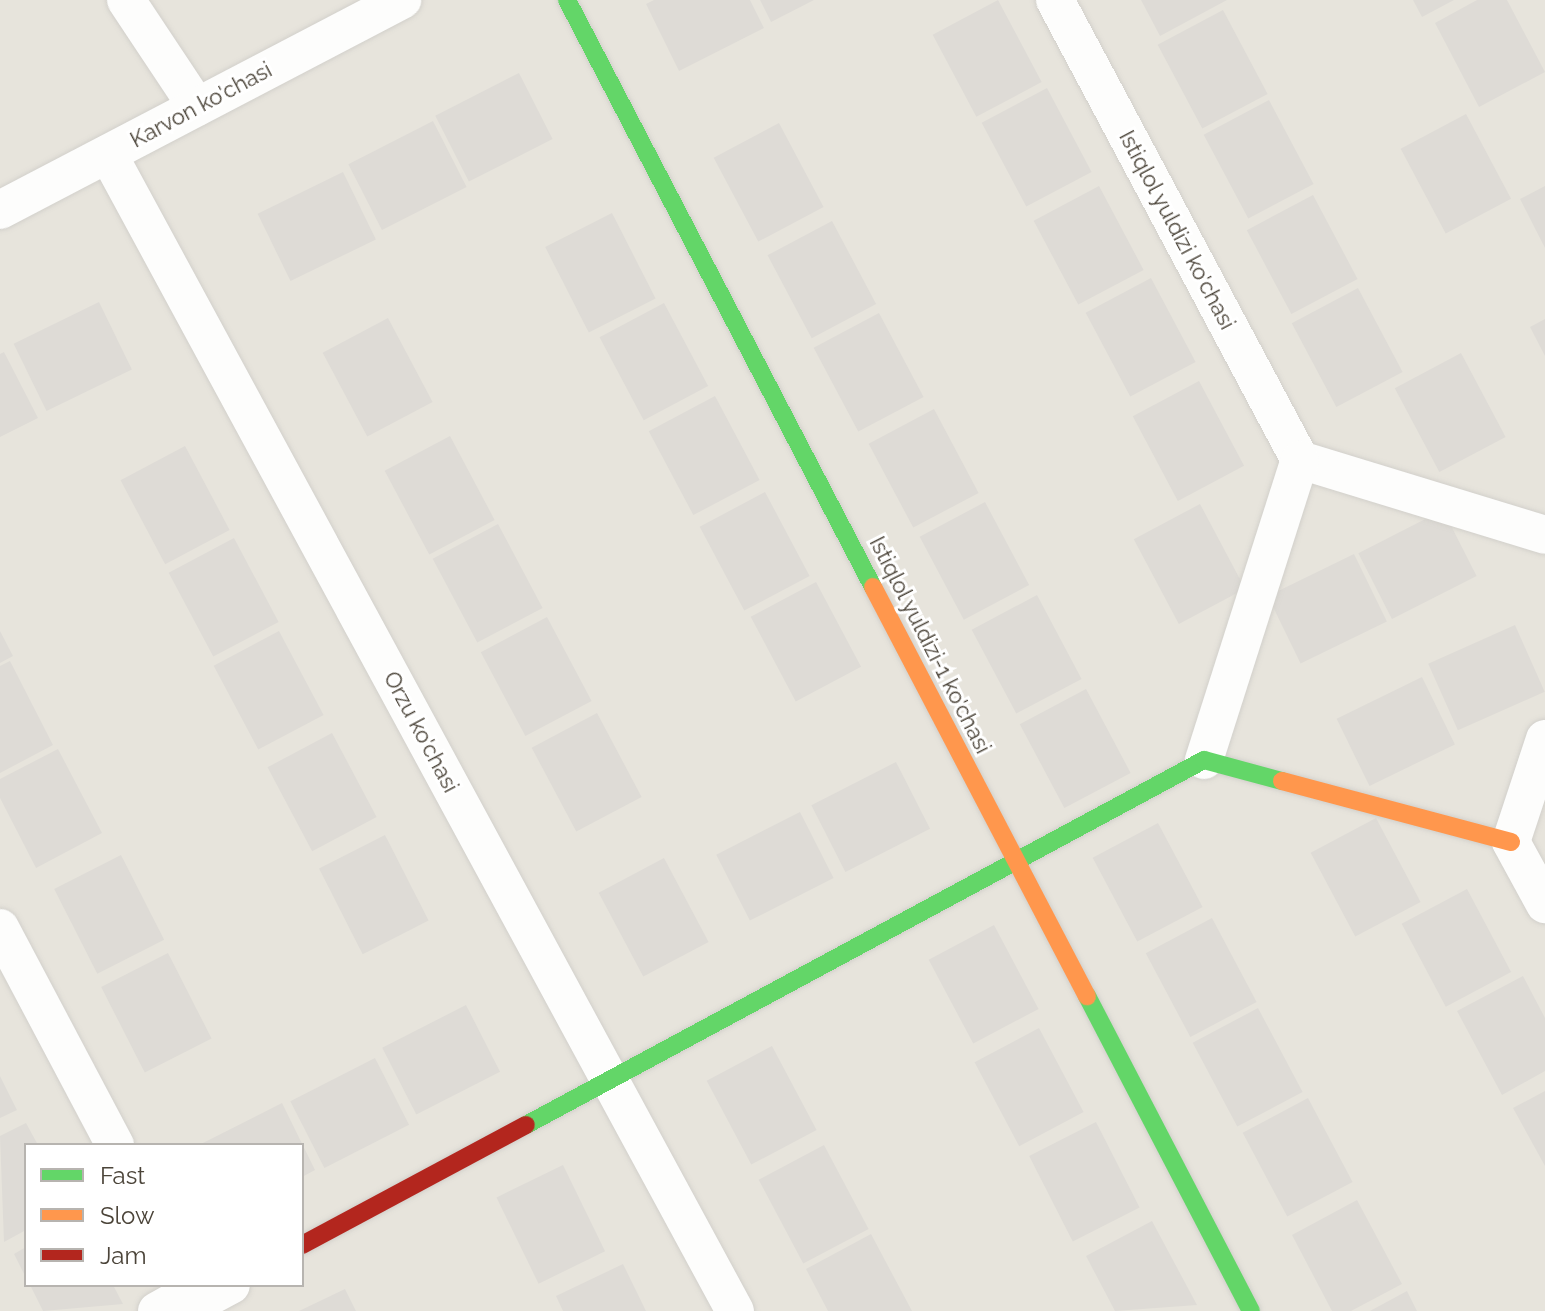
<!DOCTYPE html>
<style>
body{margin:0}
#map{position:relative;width:1545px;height:1311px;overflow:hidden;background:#f4f2ee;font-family:Raleway,sans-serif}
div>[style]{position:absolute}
.residential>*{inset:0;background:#e7e4dc}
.building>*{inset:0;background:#dedbd6;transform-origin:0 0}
.roads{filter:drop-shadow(0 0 2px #d2d0cb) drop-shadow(0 0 2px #d2d0cb)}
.street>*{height:38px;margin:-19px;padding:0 19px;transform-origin:19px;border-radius:19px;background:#fdfdfc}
.fast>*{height:18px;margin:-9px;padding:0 9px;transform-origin:9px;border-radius:9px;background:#63d668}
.slow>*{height:18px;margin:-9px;padding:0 9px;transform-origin:9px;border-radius:9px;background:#ff974d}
.jam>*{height:18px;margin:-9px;padding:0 9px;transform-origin:9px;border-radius:9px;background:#b3261e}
span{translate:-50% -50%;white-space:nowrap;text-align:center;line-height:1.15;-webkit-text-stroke:6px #fff;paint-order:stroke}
.street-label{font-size:22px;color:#4b4439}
.legend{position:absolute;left:24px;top:1143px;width:280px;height:144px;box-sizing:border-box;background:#fff;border:2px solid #b7b4b0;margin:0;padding:10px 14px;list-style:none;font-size:24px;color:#4b4439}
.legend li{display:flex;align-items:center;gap:16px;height:40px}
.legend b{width:40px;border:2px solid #b7b4b0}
</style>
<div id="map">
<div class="residential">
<i style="clip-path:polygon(evenodd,0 0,1545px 0,1545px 1311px,0 1311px,0 0,26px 1145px,302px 1145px,302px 1285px,26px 1285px,26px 1145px)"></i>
</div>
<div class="building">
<i style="clip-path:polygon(654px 0,750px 0,764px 28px,679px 71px,646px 4px)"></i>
<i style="clip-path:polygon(760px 0,814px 0,771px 22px)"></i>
<i style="left:998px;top:0;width:93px;height:74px;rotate:62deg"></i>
<i style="clip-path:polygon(1141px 0,1227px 0,1160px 36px)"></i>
<i style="clip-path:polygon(1413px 0,1454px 0,1422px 17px)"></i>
<i style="clip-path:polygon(1477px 0,1507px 0,1545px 72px,1479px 107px,1435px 23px)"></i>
<i style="left:1223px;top:10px;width:95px;height:74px;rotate:62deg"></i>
<i style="left:519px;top:73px;width:74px;height:94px;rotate:63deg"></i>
<i style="left:1047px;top:88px;width:95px;height:74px;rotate:62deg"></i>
<i style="left:1269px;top:100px;width:95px;height:74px;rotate:62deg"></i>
<i style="left:1466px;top:114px;width:96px;height:74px;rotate:62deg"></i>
<i style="left:433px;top:121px;width:74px;height:95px;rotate:63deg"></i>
<i style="left:779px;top:123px;width:95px;height:74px;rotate:62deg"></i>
<i style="left:343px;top:172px;width:75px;height:95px;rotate:64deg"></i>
<i style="left:1099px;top:186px;width:95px;height:74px;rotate:62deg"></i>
<i style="clip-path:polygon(1545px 186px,1545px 248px,1520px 199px)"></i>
<i style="left:1313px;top:195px;width:95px;height:75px;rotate:62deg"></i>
<i style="left:612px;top:213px;width:96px;height:75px;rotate:63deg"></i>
<i style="left:832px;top:221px;width:94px;height:73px;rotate:62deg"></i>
<i style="left:1151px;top:278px;width:95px;height:74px;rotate:62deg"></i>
<i style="left:1358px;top:288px;width:95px;height:75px;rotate:62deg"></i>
<i style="left:99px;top:302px;width:75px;height:95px;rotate:64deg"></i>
<i style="left:664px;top:303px;width:94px;height:73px;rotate:62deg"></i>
<i style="left:879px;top:313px;width:95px;height:74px;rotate:62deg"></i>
<i style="left:388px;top:318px;width:95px;height:74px;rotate:62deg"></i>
<i style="clip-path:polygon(1545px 319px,1545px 356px,1530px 327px)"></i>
<i style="clip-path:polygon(4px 352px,38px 418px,0 437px,0 354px)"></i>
<i style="left:1461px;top:353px;width:95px;height:75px;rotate:62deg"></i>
<i style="left:1199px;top:381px;width:96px;height:75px;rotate:62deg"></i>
<i style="left:715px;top:396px;width:95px;height:75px;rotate:62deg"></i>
<i style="left:934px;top:409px;width:95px;height:74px;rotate:62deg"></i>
<i style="left:450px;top:436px;width:95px;height:74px;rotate:62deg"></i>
<i style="left:185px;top:446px;width:95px;height:73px;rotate:62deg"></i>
<i style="left:765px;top:492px;width:95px;height:74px;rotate:62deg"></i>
<i style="left:985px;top:502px;width:94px;height:74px;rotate:62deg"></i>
<i style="left:1200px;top:504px;width:96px;height:75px;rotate:62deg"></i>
<i style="left:1443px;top:510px;width:74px;height:95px;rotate:63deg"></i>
<i style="left:498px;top:524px;width:95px;height:74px;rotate:62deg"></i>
<i style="left:234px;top:538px;width:95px;height:74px;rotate:62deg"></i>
<i style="left:1354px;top:554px;width:75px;height:96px;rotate:64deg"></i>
<i style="left:816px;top:582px;width:96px;height:74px;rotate:62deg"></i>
<i style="left:1037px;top:595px;width:95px;height:74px;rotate:62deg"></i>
<i style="left:547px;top:617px;width:95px;height:75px;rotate:62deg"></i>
<i style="left:1515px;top:625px;width:73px;height:95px;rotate:66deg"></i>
<i style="clip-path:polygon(0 631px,13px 656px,0 663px)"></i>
<i style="left:279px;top:631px;width:95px;height:74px;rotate:62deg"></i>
<i style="clip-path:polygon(10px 661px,53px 745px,0 773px,0 666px)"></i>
<i style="left:1422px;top:677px;width:75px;height:95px;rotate:64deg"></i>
<i style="left:1086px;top:689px;width:95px;height:75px;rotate:62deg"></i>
<i style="left:597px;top:713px;width:95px;height:74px;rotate:62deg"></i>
<i style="left:332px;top:733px;width:95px;height:73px;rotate:62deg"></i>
<i style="clip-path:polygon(58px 749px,102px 833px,36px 868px,0 798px,0 779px)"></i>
<i style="left:896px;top:762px;width:75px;height:95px;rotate:63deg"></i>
<i style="left:800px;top:812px;width:74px;height:94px;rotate:63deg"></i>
<i style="left:1376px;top:818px;width:95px;height:74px;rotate:62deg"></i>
<i style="left:1158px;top:823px;width:95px;height:74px;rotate:62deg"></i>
<i style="left:385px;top:835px;width:96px;height:74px;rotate:63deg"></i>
<i style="left:121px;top:855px;width:95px;height:75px;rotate:63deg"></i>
<i style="left:664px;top:858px;width:95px;height:74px;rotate:62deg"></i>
<i style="left:1467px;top:889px;width:94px;height:74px;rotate:62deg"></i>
<i style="left:1212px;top:918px;width:95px;height:75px;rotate:62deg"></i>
<i style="left:994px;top:925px;width:95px;height:74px;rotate:62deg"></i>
<i style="left:168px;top:953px;width:96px;height:75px;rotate:63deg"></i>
<i style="clip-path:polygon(1523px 976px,1545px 1018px,1545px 1071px,1502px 1095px,1457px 1011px)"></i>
<i style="left:466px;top:1005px;width:75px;height:94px;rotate:63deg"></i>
<i style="left:1258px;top:1008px;width:95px;height:74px;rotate:62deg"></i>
<i style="left:1039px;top:1028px;width:95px;height:73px;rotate:62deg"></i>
<i style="left:772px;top:1046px;width:95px;height:74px;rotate:62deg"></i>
<i style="left:375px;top:1058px;width:75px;height:95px;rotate:63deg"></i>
<i style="clip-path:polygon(0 1076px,17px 1110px,0 1118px)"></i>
<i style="clip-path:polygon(1545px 1091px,1545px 1166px,1513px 1108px)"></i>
<i style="left:1308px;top:1098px;width:95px;height:74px;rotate:62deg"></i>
<i style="clip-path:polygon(282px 1103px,315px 1170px,302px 1177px,302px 1145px,199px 1145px)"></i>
<i style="left:1096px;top:1122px;width:96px;height:75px;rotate:63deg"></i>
<i style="clip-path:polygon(26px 1123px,38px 1145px,26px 1145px,26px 1230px,4px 1242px,0 1136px)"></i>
<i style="left:824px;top:1145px;width:95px;height:74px;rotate:62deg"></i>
<i style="left:563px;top:1165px;width:96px;height:74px;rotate:64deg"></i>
<i style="clip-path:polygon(1357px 1200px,1402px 1284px,1351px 1311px,1332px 1311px,1292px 1235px)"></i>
<i style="clip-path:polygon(1152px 1221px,1197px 1305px,1115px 1311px,1086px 1256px)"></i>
<i style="clip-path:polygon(871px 1234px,912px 1311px,828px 1311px,806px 1269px)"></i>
<i style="clip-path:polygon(26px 1247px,26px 1278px,14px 1254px)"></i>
<i style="clip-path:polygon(623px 1264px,646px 1311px,563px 1311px,556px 1296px)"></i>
<i style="clip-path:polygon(30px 1285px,113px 1285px,123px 1304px,43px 1311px)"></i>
<i style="clip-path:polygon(345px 1289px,356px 1311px,299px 1311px)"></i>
<i style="clip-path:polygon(1407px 1291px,1417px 1311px,1370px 1311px)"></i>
</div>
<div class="roads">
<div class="street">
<i style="left:126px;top:0;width:128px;rotate:56.4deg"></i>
<i style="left:1055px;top:0;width:521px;rotate:61.96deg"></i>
<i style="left:108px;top:154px;width:1316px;rotate:61.55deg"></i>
<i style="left:0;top:210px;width:454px;rotate:-27.6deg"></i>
<i style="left:1300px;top:460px;width:256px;rotate:17deg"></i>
<i style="left:1545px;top:739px;width:108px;rotate:108.3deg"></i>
<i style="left:1511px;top:842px;width:71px;rotate:61.3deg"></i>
<i style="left:1204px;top:760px;width:315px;rotate:-72.3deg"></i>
<i style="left:0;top:928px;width:246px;rotate:62.1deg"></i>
<i style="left:199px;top:1302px;width:36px;rotate:-28deg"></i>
<i style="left:157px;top:1311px;width:41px;rotate:-29.1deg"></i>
</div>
<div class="fast">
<i style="left:567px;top:0;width:662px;rotate:62.47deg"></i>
<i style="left:1087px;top:996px;width:355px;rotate:62.5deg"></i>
<i style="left:526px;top:1125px;width:770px;rotate:-28.3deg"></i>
<i style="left:1204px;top:760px;width:81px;rotate:15.1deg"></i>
</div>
<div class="slow">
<i style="left:873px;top:587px;width:462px;rotate:62.4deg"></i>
<i style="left:1282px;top:781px;width:237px;rotate:14.9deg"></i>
</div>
<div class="jam">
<i style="left:302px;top:1245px;width:254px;rotate:-28.2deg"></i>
</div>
</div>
<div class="street-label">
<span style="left:201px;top:105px;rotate:-28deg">Karvon ko'chasi</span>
<span style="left:1177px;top:230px;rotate:62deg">Istiqlol yuldizi ko'chasi</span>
<span style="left:930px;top:645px;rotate:63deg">Istiqlol yuldizi-1 ko'chasi</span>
<span style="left:421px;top:732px;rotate:62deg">Orzu ko'chasi</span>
</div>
<ul class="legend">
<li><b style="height:10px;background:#63d668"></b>Fast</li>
<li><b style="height:10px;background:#ff974d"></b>Slow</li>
<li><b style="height:10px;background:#b3261e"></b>Jam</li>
</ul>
</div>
